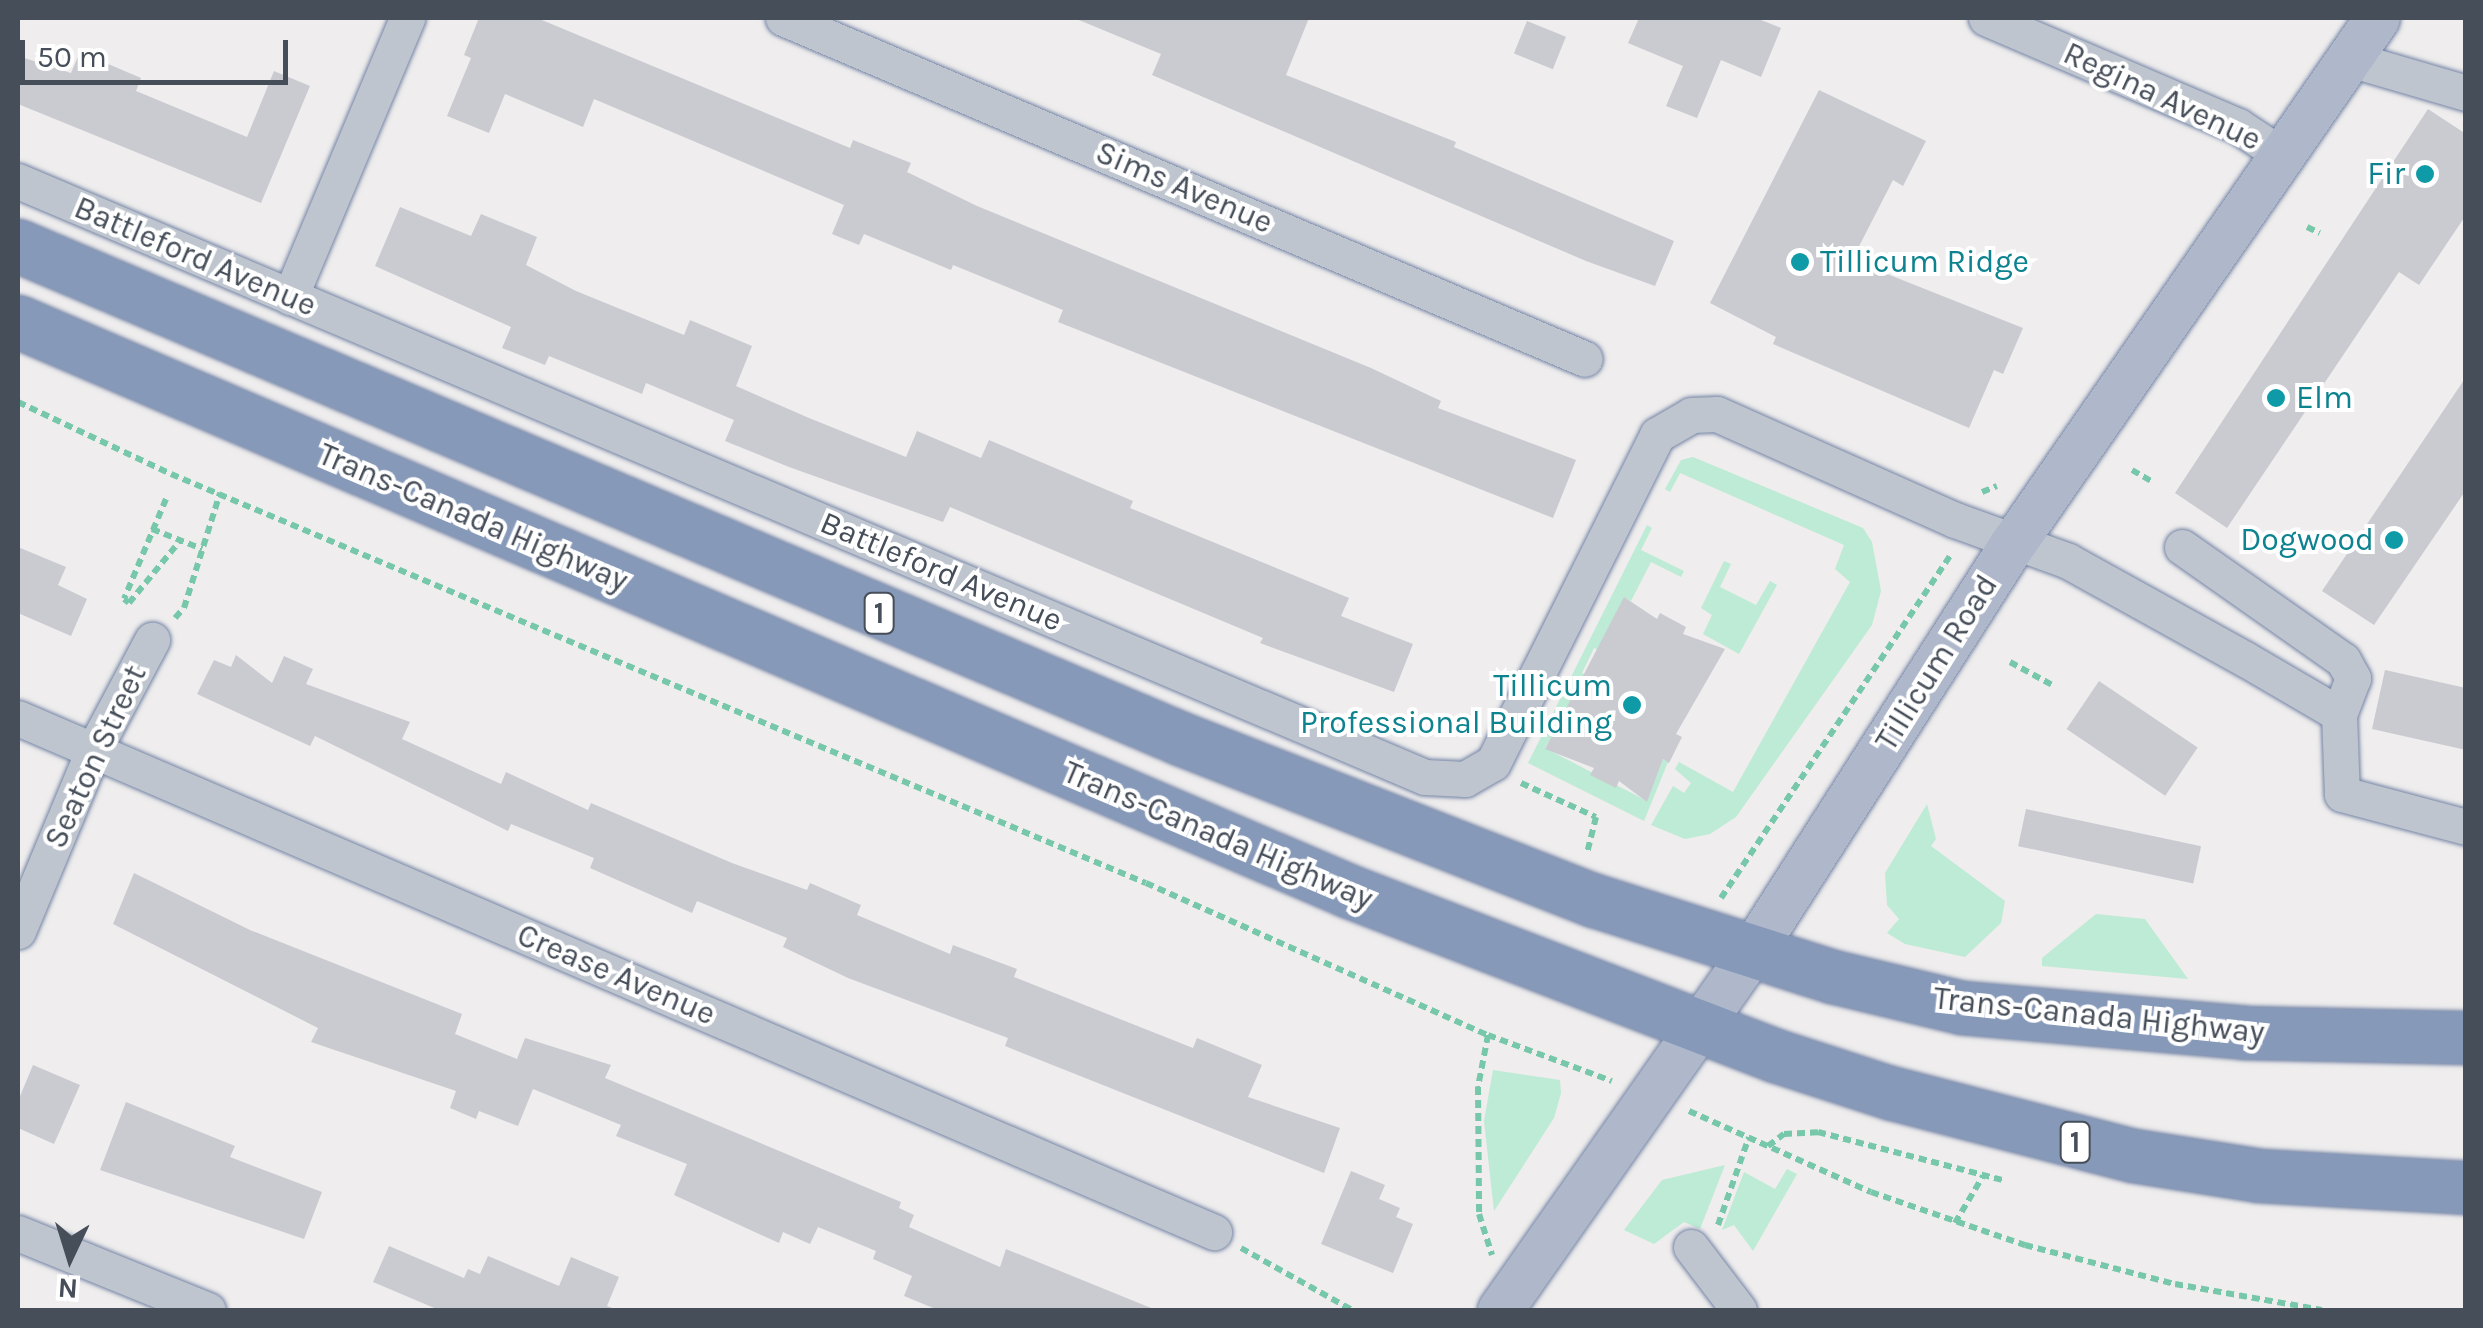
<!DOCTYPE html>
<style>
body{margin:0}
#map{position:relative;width:2483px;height:1328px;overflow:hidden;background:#efeded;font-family:Karla,sans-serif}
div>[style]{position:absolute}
.green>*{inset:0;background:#bdebd5}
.building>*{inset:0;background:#cacbd1;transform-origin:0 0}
.path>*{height:6px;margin-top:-3px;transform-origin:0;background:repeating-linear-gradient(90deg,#77c7aa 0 8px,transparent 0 13px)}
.roads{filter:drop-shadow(0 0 2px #7384a5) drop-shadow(0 0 2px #7384a5)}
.minor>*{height:35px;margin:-17.5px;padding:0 17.5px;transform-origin:17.5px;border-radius:17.5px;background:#bec5ce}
.major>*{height:45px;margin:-22.5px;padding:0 22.5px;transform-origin:22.5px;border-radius:22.5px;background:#aeb8ca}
.highway>*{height:52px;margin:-26px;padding:0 26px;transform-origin:26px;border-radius:26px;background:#8799b9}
.dots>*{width:28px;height:28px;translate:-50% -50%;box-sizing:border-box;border:5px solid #fff;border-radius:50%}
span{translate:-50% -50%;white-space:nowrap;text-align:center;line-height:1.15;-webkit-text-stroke:8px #fff;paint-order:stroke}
.shield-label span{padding:2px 8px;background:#fff;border:2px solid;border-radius:8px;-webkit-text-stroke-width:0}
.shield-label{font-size:30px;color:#464e59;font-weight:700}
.street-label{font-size:32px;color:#464e59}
.culture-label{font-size:32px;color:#0d838f}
.right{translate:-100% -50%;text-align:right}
.left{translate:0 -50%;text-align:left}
.frame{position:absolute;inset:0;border:20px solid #464e59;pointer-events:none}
.north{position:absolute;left:20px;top:1208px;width:100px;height:100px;-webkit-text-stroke:8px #fff;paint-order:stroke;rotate:184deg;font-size:28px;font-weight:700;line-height:40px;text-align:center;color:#464e59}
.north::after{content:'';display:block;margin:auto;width:35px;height:45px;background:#464e59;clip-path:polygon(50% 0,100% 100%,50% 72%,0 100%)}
.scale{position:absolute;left:20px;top:40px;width:268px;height:45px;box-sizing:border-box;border:5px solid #464e59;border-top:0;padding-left:12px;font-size:30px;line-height:35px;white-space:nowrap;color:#464e59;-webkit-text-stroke:8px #fff;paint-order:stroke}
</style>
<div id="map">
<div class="green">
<i style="clip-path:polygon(1693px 457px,1863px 528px,1872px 542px,1881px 591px,1872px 625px,1736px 817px,1710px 834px,1685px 839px,1651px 825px,1673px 786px,1684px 793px,1691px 783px,1675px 769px,1679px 762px,1733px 792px,1850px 582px,1835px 569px,1844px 545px,1680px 473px,1670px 492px,1665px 489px,1681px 460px)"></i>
<i style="clip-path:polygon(1647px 525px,1652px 528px,1641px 550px,1684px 571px,1681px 577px,1651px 562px,1631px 601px,1624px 598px,1601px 651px,1594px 648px,1582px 673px,1588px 676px,1545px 748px,1647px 801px,1663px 759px,1668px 762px,1644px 821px,1528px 763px)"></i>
<i style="clip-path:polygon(1724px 561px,1731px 564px,1720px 587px,1756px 605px,1770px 581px,1777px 585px,1739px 654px,1703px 634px,1712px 615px,1701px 608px)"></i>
<i style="clip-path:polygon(1927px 804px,1936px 839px,1931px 846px,2005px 901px,2001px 923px,1965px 957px,1905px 944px,1887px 933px,1899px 919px,1887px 905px,1885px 873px)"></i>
<i style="clip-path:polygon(2096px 914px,2145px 919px,2188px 979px,2042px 966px,2042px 958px)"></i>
<i style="clip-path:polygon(1493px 1070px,1560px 1080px,1561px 1093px,1554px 1118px,1494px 1211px,1484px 1121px)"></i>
<i style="clip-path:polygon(1725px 1165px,1700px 1229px,1684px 1222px,1654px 1244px,1624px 1230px,1662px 1180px)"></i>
<i style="clip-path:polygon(1787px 1169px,1797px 1174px,1753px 1251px,1734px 1225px,1722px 1230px,1744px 1172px,1775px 1189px)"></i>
</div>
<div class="building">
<i style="clip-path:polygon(479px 18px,537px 18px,850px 148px,853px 140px,911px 163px,907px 172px,977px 206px,1371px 368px,1441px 401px,1438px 408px,1576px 460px,1553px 518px,1058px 322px,1063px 310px,953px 265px,951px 270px,864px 234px,859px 245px,832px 234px,844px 205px,594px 99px,583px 127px,505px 94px,489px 133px,447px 116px,471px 58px,464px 55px)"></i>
<i style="clip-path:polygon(1074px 18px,1309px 18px,1286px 75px,1456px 142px,1454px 147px,1674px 241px,1655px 286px,1586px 261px,1152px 75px,1161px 54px)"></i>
<i style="clip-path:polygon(1639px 18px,1756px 18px,1781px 28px,1761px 77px,1721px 60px,1697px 118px,1666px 106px,1683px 66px,1628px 43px)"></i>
<i style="left:1527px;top:21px;width:42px;height:35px;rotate:22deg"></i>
<i style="clip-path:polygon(80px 52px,141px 78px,136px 91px,247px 137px,274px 71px,310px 86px,261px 203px,18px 104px,18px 56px,71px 73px)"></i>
<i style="clip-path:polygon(1819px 90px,1926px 141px,1903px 186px,1893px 180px,1852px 260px,2023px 328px,2003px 374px,1994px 370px,1969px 428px,1773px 344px,1776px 337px,1710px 303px)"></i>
<i style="clip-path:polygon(2428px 109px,2466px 134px,2466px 215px,2419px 285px,2399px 272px,2227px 528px,2175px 493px)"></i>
<i style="clip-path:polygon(400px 207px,471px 236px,481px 214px,537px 237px,526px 265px,576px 291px,684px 335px,690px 320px,752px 346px,736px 386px,809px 418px,906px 457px,917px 431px,981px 458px,989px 440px,1133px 501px,1130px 508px,1349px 598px,1341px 616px,1413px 644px,1394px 692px,1260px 643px,1263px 638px,950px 507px,943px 522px,789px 467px,725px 441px,734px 420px,646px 383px,642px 394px,549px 356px,545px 365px,502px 348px,511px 327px,375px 266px)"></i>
<i style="clip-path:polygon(2466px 377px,2466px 490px,2374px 625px,2322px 591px)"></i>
<i style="clip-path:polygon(18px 547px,66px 567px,58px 585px,87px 599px,71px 636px,18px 613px)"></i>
<i style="clip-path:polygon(1624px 597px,1657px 619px,1660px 613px,1686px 627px,1683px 634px,1725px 649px,1676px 734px,1682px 737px,1669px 763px,1663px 759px,1647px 802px,1619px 781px,1616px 788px,1590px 775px,1594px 768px,1545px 749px)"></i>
<i style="clip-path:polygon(236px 655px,272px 683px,284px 656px,313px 669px,306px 684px,410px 722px,402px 739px,501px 784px,506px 772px,588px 810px,591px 803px,732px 863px,807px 890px,810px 883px,861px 905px,857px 915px,950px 954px,953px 945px,1017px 969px,1014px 977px,1193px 1048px,1197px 1038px,1262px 1065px,1248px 1097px,1340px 1128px,1324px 1173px,1005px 1046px,1008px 1038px,848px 978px,783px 947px,787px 938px,697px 901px,692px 913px,590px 868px,594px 858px,511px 824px,508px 831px,315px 736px,310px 746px,197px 694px,214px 660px,231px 667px)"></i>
<i style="clip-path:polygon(2385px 670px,2466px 688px,2466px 750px,2372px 729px)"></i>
<i style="left:2099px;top:681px;width:119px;height:58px;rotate:34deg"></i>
<i style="left:2026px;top:809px;width:179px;height:38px;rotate:12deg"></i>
<i style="clip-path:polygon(134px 873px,250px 930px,462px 1014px,455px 1034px,517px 1059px,525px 1038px,611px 1065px,605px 1078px,901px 1202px,899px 1208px,914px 1215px,909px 1227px,1000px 1267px,1006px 1249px,1156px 1310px,938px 1310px,904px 1296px,912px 1276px,873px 1259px,876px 1251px,818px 1227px,810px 1244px,783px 1232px,779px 1243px,674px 1195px,687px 1164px,616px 1136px,621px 1125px,533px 1089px,518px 1126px,479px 1111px,476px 1119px,450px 1108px,456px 1091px,311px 1042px,318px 1028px,113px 924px)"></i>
<i style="clip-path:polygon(33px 1065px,80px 1085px,54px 1144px,18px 1128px,18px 1101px)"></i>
<i style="clip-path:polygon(126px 1102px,235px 1146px,230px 1157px,322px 1192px,304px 1239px,100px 1170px)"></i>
<i style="clip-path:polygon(1351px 1171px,1385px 1185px,1379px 1199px,1400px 1208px,1396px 1217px,1413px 1224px,1393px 1273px,1321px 1244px)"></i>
<i style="clip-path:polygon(389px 1246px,464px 1278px,468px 1269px,480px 1274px,488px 1256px,559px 1286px,571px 1257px,619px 1277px,607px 1306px,617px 1310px,439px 1310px,373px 1282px)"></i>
</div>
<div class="path">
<i style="left:2307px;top:227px;width:14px;rotate:25deg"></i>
<i style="left:18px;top:402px;width:169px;rotate:25.2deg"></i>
<i style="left:171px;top:474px;width:1057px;rotate:22.76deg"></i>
<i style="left:1146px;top:883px;width:374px;rotate:24deg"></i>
<i style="left:1488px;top:1035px;width:132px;rotate:20.4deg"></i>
<i style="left:2132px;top:470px;width:22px;rotate:30deg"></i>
<i style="left:1982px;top:492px;width:16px;rotate:-22deg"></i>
<i style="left:166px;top:499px;width:108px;rotate:112.8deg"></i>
<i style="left:124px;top:599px;width:6px;rotate:39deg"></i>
<i style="left:129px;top:603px;width:80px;rotate:-50.6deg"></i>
<i style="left:152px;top:529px;width:54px;rotate:21.8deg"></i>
<i style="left:175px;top:618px;width:13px;rotate:-48deg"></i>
<i style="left:184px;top:608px;width:121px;rotate:-72.6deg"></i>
<i style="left:2010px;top:662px;width:50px;rotate:28.6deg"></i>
<i style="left:1521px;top:783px;width:82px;rotate:24.4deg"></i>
<i style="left:1596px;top:817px;width:37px;rotate:104deg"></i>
<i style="left:1721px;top:898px;width:415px;rotate:-56.2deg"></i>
<i style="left:1488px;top:1035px;width:53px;rotate:100.9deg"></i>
<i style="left:1478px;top:1087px;width:127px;rotate:89.5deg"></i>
<i style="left:1479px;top:1214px;width:43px;rotate:72.4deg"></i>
<i style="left:1689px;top:1111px;width:199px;rotate:24deg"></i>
<i style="left:1871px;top:1192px;width:163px;rotate:19deg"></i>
<i style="left:2025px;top:1245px;width:155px;rotate:14.6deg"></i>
<i style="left:2175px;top:1284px;width:149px;rotate:10deg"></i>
<i style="left:1768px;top:1146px;width:20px;rotate:-37deg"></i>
<i style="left:1784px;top:1134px;width:34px;rotate:-3deg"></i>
<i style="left:1818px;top:1132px;width:194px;rotate:14.6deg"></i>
<i style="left:1955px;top:1223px;width:55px;rotate:-59.2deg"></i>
<i style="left:1718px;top:1225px;width:93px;rotate:-70.6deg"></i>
<i style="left:1241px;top:1248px;width:127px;rotate:29.2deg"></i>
</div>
<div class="roads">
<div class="minor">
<i style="left:783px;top:18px;width:871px;rotate:23.03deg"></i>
<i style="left:1986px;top:18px;width:274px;rotate:23.2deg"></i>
<i style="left:2238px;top:126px;width:53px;rotate:33.4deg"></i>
<i style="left:2350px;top:59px;width:121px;rotate:16.3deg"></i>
<i style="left:18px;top:181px;width:1528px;rotate:22.96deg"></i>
<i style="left:1425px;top:777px;width:40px;rotate:2.9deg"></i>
<i style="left:1465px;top:779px;width:32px;rotate:-30deg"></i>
<i style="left:1493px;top:763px;width:367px;rotate:-63.4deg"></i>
<i style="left:1657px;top:435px;width:39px;rotate:-30deg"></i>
<i style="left:1691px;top:415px;width:26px;rotate:-2deg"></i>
<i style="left:1717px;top:414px;width:261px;rotate:24deg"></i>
<i style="left:1955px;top:520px;width:120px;rotate:19.9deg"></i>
<i style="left:2068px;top:561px;width:202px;rotate:29deg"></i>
<i style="left:2245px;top:659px;width:109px;rotate:30.3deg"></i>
<i style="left:2339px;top:714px;width:80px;rotate:87.9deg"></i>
<i style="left:2342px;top:794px;width:128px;rotate:14.9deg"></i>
<i style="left:290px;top:297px;width:303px;rotate:-67.2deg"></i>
<i style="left:2182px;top:547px;width:197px;rotate:35.1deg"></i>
<i style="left:2343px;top:660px;width:21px;rotate:61deg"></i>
<i style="left:2353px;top:678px;width:39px;rotate:111deg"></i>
<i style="left:18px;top:718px;width:1302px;rotate:23.26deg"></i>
<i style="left:18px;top:931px;width:195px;rotate:-67.4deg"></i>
<i style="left:93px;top:751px;width:126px;rotate:-62deg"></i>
<i style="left:18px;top:1233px;width:205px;rotate:22.1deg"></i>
<i style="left:1691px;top:1247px;width:79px;rotate:52.7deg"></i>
</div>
<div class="major">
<i style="left:1500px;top:1310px;width:439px;rotate:-54.9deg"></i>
<i style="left:1752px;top:951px;width:486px;rotate:-57.4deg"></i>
<i style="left:2014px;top:542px;width:637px;rotate:-55.29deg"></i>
</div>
<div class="highway">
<i style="left:18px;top:246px;width:1263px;rotate:22.97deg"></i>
<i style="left:1181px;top:739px;width:445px;rotate:21.4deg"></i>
<i style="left:1595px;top:901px;width:250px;rotate:17.7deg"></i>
<i style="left:1833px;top:977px;width:133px;rotate:13.5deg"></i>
<i style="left:1962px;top:1008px;width:284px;rotate:5deg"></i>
<i style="left:2245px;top:1033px;width:221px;rotate:1.3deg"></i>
<i style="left:18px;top:322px;width:1447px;rotate:23.16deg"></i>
<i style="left:1348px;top:891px;width:459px;rotate:21.1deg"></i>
<i style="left:1776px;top:1056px;width:120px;rotate:18deg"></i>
<i style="left:1890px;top:1093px;width:252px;rotate:14.5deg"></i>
<i style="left:2134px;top:1156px;width:128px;rotate:9deg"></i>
<i style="left:2260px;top:1176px;width:206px;rotate:3.3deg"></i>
</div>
</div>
<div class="dots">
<i style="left:2425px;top:174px;background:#0f9aa8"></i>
<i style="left:1800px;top:262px;background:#0f9aa8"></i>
<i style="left:2276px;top:398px;background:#0f9aa8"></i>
<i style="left:2394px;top:540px;background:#0f9aa8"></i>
<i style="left:1632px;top:705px;background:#0f9aa8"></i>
</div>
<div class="shield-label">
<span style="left:879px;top:613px">1</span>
<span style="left:2075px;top:1142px">1</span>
</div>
<div class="street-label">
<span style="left:2162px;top:97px;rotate:25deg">Regina Avenue</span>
<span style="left:1184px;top:188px;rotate:23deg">Sims Avenue</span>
<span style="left:195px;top:257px;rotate:23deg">Battleford Avenue</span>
<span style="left:473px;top:518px;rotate:23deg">Trans-Canada Highway</span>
<span style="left:941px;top:572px;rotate:23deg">Battleford Avenue</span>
<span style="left:1937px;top:663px;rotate:-58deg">Tillicum Road</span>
<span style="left:96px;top:757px;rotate:-65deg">Seaton Street</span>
<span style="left:1218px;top:836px;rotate:23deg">Trans-Canada Highway</span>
<span style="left:616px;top:975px;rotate:23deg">Crease Avenue</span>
<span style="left:2099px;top:1016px;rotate:6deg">Trans-Canada Highway</span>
</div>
<div class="culture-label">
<span class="right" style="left:2405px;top:174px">Fir</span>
<span class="left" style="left:1820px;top:262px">Tillicum Ridge</span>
<span class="left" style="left:2296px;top:398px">Elm</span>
<span class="right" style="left:2374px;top:540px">Dogwood</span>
<span class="right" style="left:1612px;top:705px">Tillicum<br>Professional Building</span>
</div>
<div class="frame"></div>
<div class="north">N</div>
<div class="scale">50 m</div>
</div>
